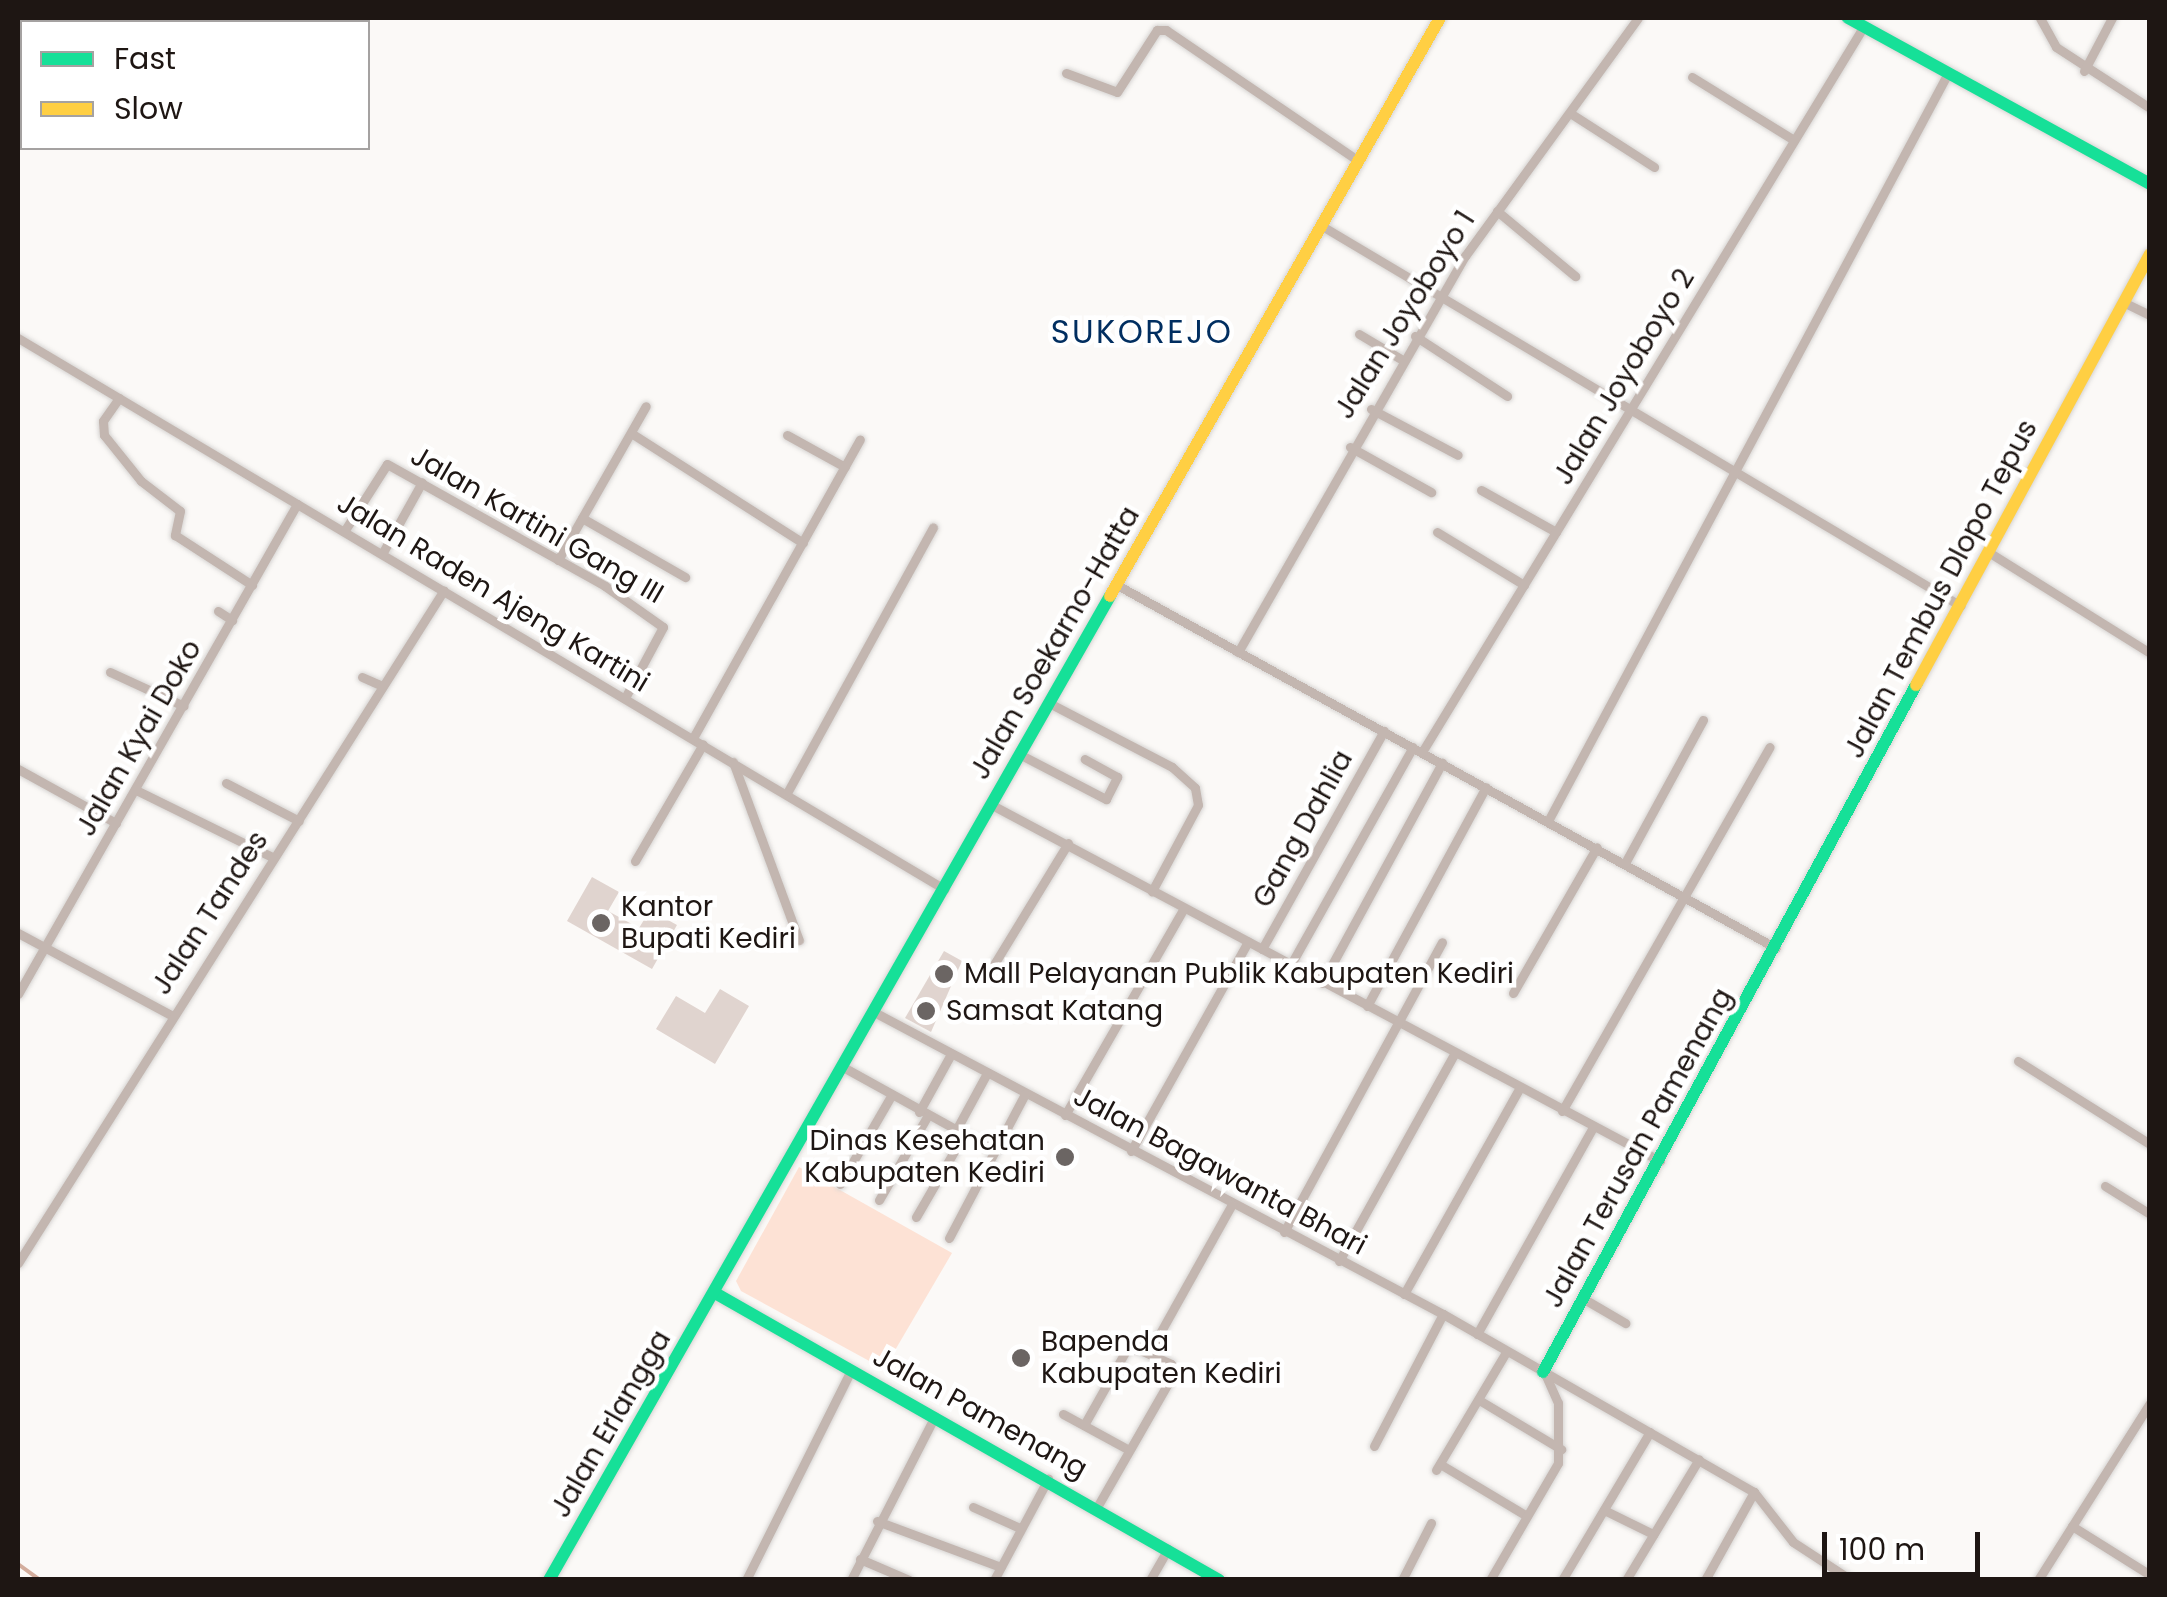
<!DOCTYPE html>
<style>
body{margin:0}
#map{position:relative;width:2167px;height:1597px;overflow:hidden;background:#fbf9f7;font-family:Poppins,sans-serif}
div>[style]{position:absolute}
.green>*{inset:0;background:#fde2d5}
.stream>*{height:4px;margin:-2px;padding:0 2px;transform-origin:2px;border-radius:2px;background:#d3ad9d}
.building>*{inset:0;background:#e0d4cf}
.roads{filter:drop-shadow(0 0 2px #d7d5d3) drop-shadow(0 0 2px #d7d5d3)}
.street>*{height:9px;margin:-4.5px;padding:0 4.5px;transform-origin:4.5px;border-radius:4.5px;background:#c3b6b0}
.fast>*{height:12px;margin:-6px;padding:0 6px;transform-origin:6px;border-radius:6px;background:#16e098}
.slow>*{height:12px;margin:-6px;padding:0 6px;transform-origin:6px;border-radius:6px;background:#ffcf43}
.dots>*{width:28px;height:28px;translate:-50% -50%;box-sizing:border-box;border:5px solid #fff;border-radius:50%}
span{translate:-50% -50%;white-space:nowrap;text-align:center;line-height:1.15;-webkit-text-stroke:9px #fff;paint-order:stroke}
.street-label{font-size:28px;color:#1e1613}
.poi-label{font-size:28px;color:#1e1613}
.left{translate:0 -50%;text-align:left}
.right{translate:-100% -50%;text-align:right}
.quarter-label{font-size:32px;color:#012e60;letter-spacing:2.5px}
.frame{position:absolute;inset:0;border:20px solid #1e1613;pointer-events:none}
.legend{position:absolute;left:20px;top:20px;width:350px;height:130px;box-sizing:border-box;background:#fff;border:2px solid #a5a2a1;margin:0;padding:12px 18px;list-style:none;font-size:30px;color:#1e1613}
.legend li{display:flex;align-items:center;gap:20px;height:50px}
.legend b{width:50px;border:2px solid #a5a2a1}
.scale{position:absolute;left:1822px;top:1532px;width:158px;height:45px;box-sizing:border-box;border:5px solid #1e1613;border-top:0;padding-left:12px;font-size:30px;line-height:35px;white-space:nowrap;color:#1e1613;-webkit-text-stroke:8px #fff;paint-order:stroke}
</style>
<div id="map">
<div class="green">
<i style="clip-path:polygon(799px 1167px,952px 1253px,884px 1369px,741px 1291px,736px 1281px)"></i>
</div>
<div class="stream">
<i style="left:18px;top:1564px;width:27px;rotate:36deg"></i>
</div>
<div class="building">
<i style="clip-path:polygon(592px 877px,619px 892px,608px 911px,639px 928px,650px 910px,677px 925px,652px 969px,567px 921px)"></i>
<i style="clip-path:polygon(944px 951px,962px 961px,931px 1032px,905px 1018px)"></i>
<i style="clip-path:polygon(720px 989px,749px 1006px,715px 1064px,656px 1029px,676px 996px,705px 1013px)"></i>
</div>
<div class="roads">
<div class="street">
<i style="left:2040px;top:18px;width:33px;rotate:61deg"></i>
<i style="left:2056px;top:47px;width:112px;rotate:33deg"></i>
<i style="left:2084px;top:71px;width:60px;rotate:-62.2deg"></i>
<i style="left:1066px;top:73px;width:54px;rotate:20.4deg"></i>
<i style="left:1117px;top:92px;width:74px;rotate:-57.2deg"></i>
<i style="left:1157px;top:30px;width:9px"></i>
<i style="left:1166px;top:30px;width:233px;rotate:34.2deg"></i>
<i style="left:1692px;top:77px;width:120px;rotate:31.7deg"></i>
<i style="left:1570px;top:113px;width:100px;rotate:32.7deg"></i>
<i style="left:1497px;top:211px;width:102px;rotate:39.8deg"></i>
<i style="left:1322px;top:226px;width:743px;rotate:30.74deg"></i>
<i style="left:2123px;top:302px;width:30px;rotate:26deg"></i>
<i style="left:1359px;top:334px;width:49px;rotate:30.8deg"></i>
<i style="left:1415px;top:336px;width:110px;rotate:33.1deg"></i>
<i style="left:18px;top:338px;width:1078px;rotate:30.75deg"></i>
<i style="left:119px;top:398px;width:28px;rotate:125deg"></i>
<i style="left:103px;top:421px;width:14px;rotate:86deg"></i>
<i style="left:104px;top:435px;width:59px;rotate:51.2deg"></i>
<i style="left:141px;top:481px;width:49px;rotate:37.6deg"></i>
<i style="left:180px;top:511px;width:25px;rotate:102deg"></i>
<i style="left:175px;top:535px;width:92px;rotate:33deg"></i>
<i style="left:1371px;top:409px;width:98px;rotate:27.9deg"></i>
<i style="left:631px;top:433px;width:204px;rotate:32.6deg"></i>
<i style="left:787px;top:435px;width:66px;rotate:28.9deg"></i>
<i style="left:1350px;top:447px;width:93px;rotate:29.1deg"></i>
<i style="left:1481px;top:490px;width:86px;rotate:29.2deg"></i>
<i style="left:582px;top:518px;width:119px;rotate:29.8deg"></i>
<i style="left:345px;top:530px;width:78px;rotate:-57.5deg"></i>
<i style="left:387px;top:464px;width:250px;rotate:29.2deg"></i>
<i style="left:605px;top:586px;width:71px;rotate:35.3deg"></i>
<i style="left:663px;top:627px;width:81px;rotate:118.2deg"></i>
<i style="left:1437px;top:532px;width:102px;rotate:31.3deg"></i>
<i style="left:1990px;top:553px;width:189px;rotate:32deg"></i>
<i style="left:382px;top:554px;width:82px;rotate:-60.9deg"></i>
<i style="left:558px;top:560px;width:177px;rotate:-60.3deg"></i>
<i style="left:1117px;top:585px;width:752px;rotate:28.85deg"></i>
<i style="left:218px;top:611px;width:17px;rotate:33deg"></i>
<i style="left:1238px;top:652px;width:456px;rotate:-60.2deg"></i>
<i style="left:1465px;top:256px;width:294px;rotate:-54deg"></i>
<i style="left:110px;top:672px;width:81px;rotate:24.7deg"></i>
<i style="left:362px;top:677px;width:22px;rotate:24deg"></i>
<i style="left:1051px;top:704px;width:136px;rotate:27.5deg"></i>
<i style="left:1172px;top:767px;width:31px;rotate:42deg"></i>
<i style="left:1195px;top:788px;width:17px;rotate:80deg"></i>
<i style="left:1198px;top:805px;width:98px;rotate:118.1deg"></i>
<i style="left:693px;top:738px;width:342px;rotate:-60.8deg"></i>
<i style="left:1422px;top:752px;width:850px;rotate:-58.67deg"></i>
<i style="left:1021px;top:755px;width:96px;rotate:27.4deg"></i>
<i style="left:1106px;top:799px;width:25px;rotate:-63deg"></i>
<i style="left:1117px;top:777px;width:37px;rotate:-151deg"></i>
<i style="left:733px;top:762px;width:190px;rotate:69.7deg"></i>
<i style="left:18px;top:769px;width:112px;rotate:28.9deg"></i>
<i style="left:226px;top:783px;width:82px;rotate:27.5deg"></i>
<i style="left:136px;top:790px;width:152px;rotate:26.2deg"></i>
<i style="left:787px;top:793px;width:303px;rotate:-61.2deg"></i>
<i style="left:992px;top:805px;width:757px;rotate:28.05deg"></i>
<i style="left:1548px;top:821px;width:848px;rotate:-61.86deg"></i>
<i style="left:635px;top:861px;width:135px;rotate:-59.8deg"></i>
<i style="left:1625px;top:863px;width:163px;rotate:-61.4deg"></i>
<i style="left:18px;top:933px;width:174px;rotate:28.2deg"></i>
<i style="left:1262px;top:949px;width:250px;rotate:-60.8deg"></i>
<i style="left:993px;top:966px;width:144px;rotate:-58.6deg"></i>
<i style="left:1290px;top:966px;width:251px;rotate:-60.7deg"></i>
<i style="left:1322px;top:983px;width:251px;rotate:-61.4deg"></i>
<i style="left:1513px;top:993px;width:168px;rotate:-60.1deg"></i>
<i style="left:18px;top:994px;width:564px;rotate:-60.34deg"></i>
<i style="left:1367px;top:1006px;width:249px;rotate:-61.5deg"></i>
<i style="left:874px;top:1012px;width:644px;rotate:27.96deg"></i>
<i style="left:1443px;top:1314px;width:358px;rotate:29.8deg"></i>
<i style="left:2018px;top:1061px;width:156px;rotate:32.2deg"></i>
<i style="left:843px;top:1067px;width:174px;rotate:28.9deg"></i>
<i style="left:1562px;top:1111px;width:419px;rotate:-60.3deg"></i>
<i style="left:919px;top:1112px;width:66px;rotate:-61.1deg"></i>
<i style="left:1065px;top:1115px;width:239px;rotate:-60.1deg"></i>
<i style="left:955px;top:1132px;width:67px;rotate:-61.5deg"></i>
<i style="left:1131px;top:1151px;width:240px;rotate:-60.8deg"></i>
<i style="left:840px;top:1184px;width:102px;rotate:-59.9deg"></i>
<i style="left:2105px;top:1186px;width:53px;rotate:31.9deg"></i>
<i style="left:879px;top:1200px;width:96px;rotate:-60deg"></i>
<i style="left:916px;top:1217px;width:94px;rotate:-59.9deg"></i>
<i style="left:1284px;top:1232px;width:330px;rotate:-61.4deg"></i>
<i style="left:949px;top:1238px;width:163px;rotate:-62.2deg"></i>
<i style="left:1339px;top:1261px;width:238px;rotate:-60.9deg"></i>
<i style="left:18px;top:1263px;width:796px;rotate:-57.67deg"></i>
<i style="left:1404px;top:1294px;width:235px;rotate:-60.7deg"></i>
<i style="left:1584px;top:1299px;width:48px;rotate:30.3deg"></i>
<i style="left:1477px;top:1334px;width:237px;rotate:-60.7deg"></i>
<i style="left:1150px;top:1351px;width:168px;rotate:-60.8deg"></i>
<i style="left:1479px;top:1400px;width:96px;rotate:30.9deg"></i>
<i style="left:1063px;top:1414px;width:75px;rotate:28.6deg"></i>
<i style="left:1084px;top:1425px;width:92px;rotate:-60.6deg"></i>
<i style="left:1129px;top:1345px;width:46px;rotate:24.3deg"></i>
<i style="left:1171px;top:1364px;width:21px;rotate:101deg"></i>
<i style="left:1167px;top:1385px;width:141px;rotate:119.8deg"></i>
<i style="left:1374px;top:1446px;width:149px;rotate:-62.4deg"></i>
<i style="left:1440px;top:1464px;width:101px;rotate:30.9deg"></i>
<i style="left:1436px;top:1470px;width:137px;rotate:-59.3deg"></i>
<i style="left:1754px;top:1492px;width:63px;rotate:52deg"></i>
<i style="left:1793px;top:1542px;width:69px;rotate:33.2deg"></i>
<i style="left:973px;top:1507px;width:51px;rotate:24.1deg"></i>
<i style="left:1604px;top:1510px;width:55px;rotate:26.1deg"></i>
<i style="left:877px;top:1521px;width:132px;rotate:20.4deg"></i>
<i style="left:2072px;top:1526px;width:92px;rotate:32.1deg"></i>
<i style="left:860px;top:1559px;width:53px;rotate:23.2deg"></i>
<i style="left:746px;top:1580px;width:235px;rotate:-63.4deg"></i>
<i style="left:851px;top:1580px;width:184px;rotate:-62.9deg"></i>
<i style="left:994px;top:1580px;width:115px;rotate:-61.9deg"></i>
<i style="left:1150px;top:1580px;width:36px;rotate:-60deg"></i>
<i style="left:1402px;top:1580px;width:64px;rotate:-63deg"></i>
<i style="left:1490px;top:1580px;width:135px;rotate:-59.8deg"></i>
<i style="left:1558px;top:1463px;width:60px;rotate:-90deg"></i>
<i style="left:1558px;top:1403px;width:32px;rotate:-114deg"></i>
<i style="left:1562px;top:1580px;width:172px;rotate:-59.3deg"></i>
<i style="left:1626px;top:1580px;width:141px;rotate:-58.9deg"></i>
<i style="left:1705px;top:1580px;width:101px;rotate:-60.9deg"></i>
<i style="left:2038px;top:1580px;width:209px;rotate:-57.7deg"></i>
</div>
<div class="fast">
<i style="left:1848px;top:18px;width:345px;rotate:28.8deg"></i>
<i style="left:715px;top:1293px;width:580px;rotate:29.66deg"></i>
<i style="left:1543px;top:1372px;width:782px;rotate:-61.5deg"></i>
<i style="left:549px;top:1580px;width:1133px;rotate:-60.31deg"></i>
</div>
<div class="slow">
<i style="left:1110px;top:596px;width:666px;rotate:-60.28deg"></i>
<i style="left:1916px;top:685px;width:490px;rotate:-61.5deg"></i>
</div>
</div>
<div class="dots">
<i style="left:601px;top:923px;background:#6b6563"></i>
<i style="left:944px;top:974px;background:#6b6563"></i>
<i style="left:926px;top:1011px;background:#6b6563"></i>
<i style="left:1065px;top:1157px;background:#6b6563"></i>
<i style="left:1021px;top:1358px;background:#6b6563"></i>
</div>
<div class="street-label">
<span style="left:1405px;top:315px;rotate:-58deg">Jalan Joyoboyo 1</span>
<span style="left:1624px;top:377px;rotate:-59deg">Jalan Joyoboyo 2</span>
<span style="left:537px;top:525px;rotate:30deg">Jalan Kartini Gang III</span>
<span style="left:1941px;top:589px;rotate:-62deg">Jalan Tembus Dlopo Tepus</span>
<span style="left:493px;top:593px;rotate:31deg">Jalan Raden Ajeng Kartini</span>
<span style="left:1055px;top:643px;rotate:-60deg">Jalan Soekarno-Hatta</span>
<span style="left:139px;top:738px;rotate:-60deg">Jalan Kyai Doko</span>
<span style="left:1303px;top:829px;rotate:-61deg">Gang Dahlia</span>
<span style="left:210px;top:913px;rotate:-57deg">Jalan Tandes</span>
<span style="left:1638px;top:1148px;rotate:-61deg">Jalan Terusan Pamenang</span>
<span style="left:1220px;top:1171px;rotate:28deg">Jalan Bagawanta Bhari</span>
<span style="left:980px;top:1413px;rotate:29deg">Jalan Pamenang</span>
<span style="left:611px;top:1424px;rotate:-60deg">Jalan Erlangga</span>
</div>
<div class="poi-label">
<span class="left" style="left:621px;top:923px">Kantor<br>Bupati Kediri</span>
<span class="left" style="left:964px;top:974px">Mall Pelayanan Publik Kabupaten Kediri</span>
<span class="left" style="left:946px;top:1011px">Samsat Katang</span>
<span class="right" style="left:1045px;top:1157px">Dinas Kesehatan<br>Kabupaten Kediri</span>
<span class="left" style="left:1041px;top:1358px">Bapenda<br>Kabupaten Kediri</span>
</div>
<div class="quarter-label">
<span style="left:1142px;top:332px">SUKOREJO</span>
</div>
<div class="frame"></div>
<ul class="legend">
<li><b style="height:12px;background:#16e098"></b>Fast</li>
<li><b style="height:12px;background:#ffcf43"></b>Slow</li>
</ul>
<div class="scale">100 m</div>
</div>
